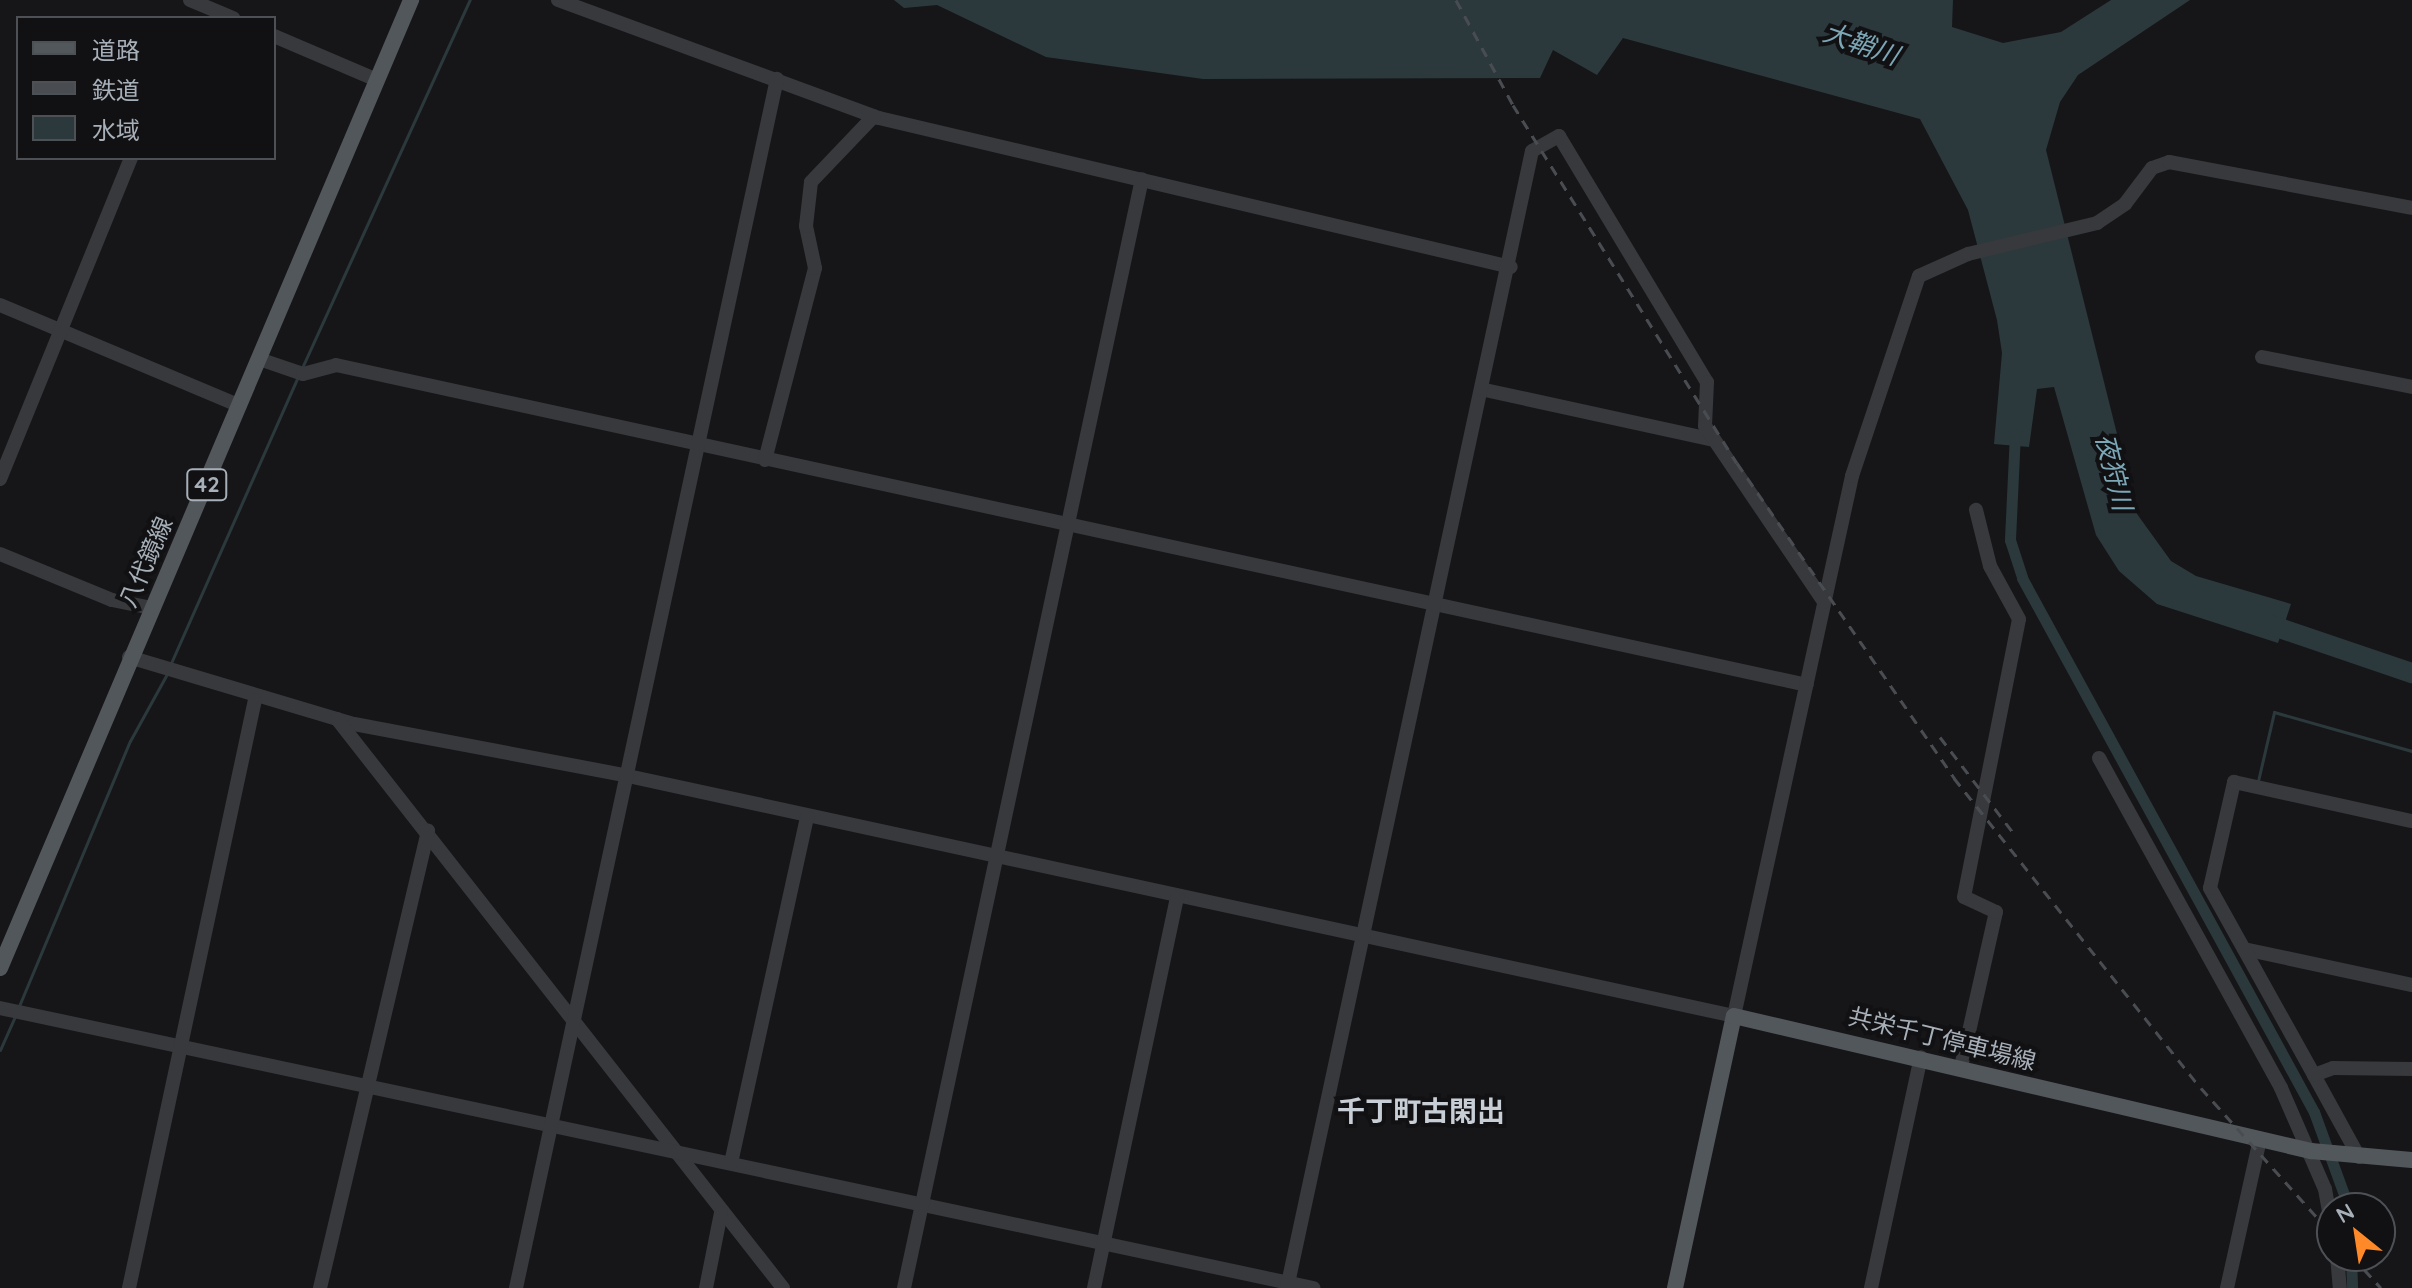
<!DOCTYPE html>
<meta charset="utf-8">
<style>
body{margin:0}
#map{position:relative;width:2412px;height:1288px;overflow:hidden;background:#161618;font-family:Quicksand,"Noto Sans JP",sans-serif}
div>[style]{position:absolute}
.water>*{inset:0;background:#2b393d}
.stream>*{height:3px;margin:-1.5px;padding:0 1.5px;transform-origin:1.5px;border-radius:1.5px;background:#2b393d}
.canal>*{height:11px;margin:-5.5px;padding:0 5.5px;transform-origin:5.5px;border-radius:5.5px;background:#2b393d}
.river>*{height:20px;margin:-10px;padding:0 10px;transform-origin:10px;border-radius:10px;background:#2b393d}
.minor>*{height:14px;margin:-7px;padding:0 7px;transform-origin:7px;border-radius:7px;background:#37393d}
.major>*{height:16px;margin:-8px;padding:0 8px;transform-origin:8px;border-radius:8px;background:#52575c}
.rail>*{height:3px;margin-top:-1.5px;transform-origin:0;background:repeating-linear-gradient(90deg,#494d52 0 10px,transparent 0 18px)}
span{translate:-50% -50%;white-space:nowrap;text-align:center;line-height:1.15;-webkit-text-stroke:8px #111113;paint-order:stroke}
.shield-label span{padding:2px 6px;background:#111113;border:2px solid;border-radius:6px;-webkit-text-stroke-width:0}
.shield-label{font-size:22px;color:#a7b0b9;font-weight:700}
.street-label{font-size:24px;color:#a7b0b9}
.water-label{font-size:26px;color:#7ca7b6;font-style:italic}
.quarter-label{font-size:28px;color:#c8ced5;font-weight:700}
.legend{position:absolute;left:16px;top:16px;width:260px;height:144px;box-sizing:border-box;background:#111113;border:2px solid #4d5155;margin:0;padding:10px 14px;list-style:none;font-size:24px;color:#a7b0b9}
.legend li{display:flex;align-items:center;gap:16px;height:40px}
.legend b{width:40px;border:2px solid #4d5155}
.north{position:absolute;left:2316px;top:1192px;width:80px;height:80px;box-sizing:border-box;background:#111113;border:2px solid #4d5155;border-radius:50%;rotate:330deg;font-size:22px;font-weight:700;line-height:32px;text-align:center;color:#a7b0b9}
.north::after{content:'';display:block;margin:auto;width:28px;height:36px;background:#fd8928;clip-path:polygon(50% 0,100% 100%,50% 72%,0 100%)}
</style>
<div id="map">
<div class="water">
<i style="clip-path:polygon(894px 0,1953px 0,1952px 27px,2003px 43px,2061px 32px,2111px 0,2190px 0,2078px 75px,2060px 102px,2046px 150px,2137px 514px,2171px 561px,2196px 576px,2291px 604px,2278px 643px,2157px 604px,2119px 571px,2096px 535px,2054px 387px,2037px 389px,2029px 447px,1994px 444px,2002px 353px,1997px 320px,1968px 210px,1920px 119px,1623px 38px,1597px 75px,1553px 50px,1540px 78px,1203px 79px,1046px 57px,937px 5px,904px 8px)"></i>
</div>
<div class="stream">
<i style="left:301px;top:370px;width:407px;rotate:-65.5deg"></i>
<i style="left:171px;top:663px;width:313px;rotate:-66.1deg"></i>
<i style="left:2258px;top:781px;width:71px;rotate:-76.9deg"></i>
<i style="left:2274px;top:712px;width:143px;rotate:15.8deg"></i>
<i style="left:19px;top:1006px;width:287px;rotate:-67.3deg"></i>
<i style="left:130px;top:741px;width:77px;rotate:-61.1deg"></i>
<i style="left:0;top:1050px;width:36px;rotate:-66deg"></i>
</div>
<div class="canal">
<i style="left:2015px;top:433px;width:107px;rotate:92.7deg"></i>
<i style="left:2010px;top:540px;width:40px;rotate:72deg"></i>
<i style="left:2022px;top:578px;width:609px;rotate:61.33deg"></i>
<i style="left:2314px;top:1112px;width:102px;rotate:70deg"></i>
<i style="left:2351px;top:1256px;width:32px;rotate:88deg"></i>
</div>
<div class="river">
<i style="left:2256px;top:620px;width:165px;rotate:18.8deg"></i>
</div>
<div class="minor">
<i style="left:190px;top:0;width:47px;rotate:22.7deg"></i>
<i style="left:558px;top:0;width:342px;rotate:20.2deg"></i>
<i style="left:879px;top:118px;width:649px;rotate:13.27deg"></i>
<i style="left:274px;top:36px;width:112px;rotate:23.1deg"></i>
<i style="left:0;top:305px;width:260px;rotate:22.8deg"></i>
<i style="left:2262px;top:357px;width:153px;rotate:11.3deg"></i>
<i style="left:262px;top:360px;width:43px;rotate:18.9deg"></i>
<i style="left:303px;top:374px;width:34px;rotate:-15deg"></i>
<i style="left:336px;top:365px;width:1505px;rotate:12.27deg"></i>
<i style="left:1485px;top:390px;width:234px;rotate:12.3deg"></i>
<i style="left:765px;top:460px;width:198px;rotate:-75.4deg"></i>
<i style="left:815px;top:268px;width:43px;rotate:-102.1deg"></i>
<i style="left:806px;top:226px;width:44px;rotate:-83.5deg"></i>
<i style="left:811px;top:182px;width:91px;rotate:-46.3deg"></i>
<i style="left:0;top:479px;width:347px;rotate:-67.8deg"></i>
<i style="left:0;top:554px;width:121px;rotate:22.3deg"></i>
<i style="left:112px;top:600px;width:41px;rotate:11.3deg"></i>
<i style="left:129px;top:657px;width:235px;rotate:16.6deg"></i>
<i style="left:354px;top:724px;width:279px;rotate:10.7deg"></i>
<i style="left:628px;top:776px;width:1132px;rotate:12.24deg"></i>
<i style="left:1734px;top:1016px;width:553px;rotate:-77.67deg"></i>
<i style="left:1852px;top:476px;width:211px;rotate:-71.5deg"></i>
<i style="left:1919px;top:276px;width:54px;rotate:-24.2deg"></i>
<i style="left:1968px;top:254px;width:133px;rotate:-13.5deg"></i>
<i style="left:2097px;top:223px;width:34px;rotate:-34deg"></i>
<i style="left:2125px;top:204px;width:45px;rotate:-53.1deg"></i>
<i style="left:2152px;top:168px;width:18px;rotate:-19deg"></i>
<i style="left:2169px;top:162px;width:247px;rotate:10.7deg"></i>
<i style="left:337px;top:719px;width:723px;rotate:51.91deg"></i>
<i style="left:2099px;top:758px;width:377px;rotate:61.1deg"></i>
<i style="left:2281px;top:1088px;width:110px;rotate:66.5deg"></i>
<i style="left:2325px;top:1189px;width:40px;rotate:80deg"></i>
<i style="left:2244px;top:949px;width:172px;rotate:12.1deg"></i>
<i style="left:0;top:1008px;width:1343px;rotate:12.04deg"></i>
<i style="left:1961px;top:1067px;width:159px;rotate:-77.3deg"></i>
<i style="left:1996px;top:912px;width:35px;rotate:-155deg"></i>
<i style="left:1964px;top:897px;width:283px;rotate:-78.8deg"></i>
<i style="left:2019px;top:619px;width:60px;rotate:-118.7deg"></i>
<i style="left:1990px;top:566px;width:58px;rotate:-104deg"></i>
<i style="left:2314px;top:1075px;width:214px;rotate:-119.1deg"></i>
<i style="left:2210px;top:888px;width:109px;rotate:-77.2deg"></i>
<i style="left:2234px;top:782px;width:182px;rotate:12.4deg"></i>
<i style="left:2359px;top:1157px;width:94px;rotate:-118.8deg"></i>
<i style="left:2314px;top:1075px;width:20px;rotate:-20deg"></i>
<i style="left:2333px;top:1068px;width:79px;rotate:0.7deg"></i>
<i style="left:731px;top:1163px;width:355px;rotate:-77.6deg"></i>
<i style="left:2337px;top:1256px;width:32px;rotate:85deg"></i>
<i style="left:129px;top:1288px;width:601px;rotate:-77.91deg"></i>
<i style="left:320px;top:1288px;width:470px;rotate:-76.7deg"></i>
<i style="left:516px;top:1288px;width:1237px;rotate:-77.82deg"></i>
<i style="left:706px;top:1288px;width:76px;rotate:-78.7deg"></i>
<i style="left:904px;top:1288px;width:1134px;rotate:-77.89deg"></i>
<i style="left:1094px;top:1288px;width:401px;rotate:-78deg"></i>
<i style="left:1287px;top:1288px;width:1163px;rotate:-77.84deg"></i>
<i style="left:1532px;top:151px;width:31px;rotate:-29deg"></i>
<i style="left:1559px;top:136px;width:287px;rotate:59deg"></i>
<i style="left:1707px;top:382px;width:44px;rotate:92.6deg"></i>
<i style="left:1705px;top:426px;width:212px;rotate:55.9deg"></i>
<i style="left:1871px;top:1288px;width:236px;rotate:-77.8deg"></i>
<i style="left:2227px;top:1288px;width:153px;rotate:-77.5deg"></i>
</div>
<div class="major">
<i style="left:0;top:968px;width:1052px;rotate:-66.99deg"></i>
<i style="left:1675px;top:1288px;width:278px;rotate:-77.8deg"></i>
<i style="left:1734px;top:1016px;width:593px;rotate:13.17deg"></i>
<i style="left:2311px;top:1151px;width:101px;rotate:5.1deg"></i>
</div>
<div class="rail">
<i style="left:1456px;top:0;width:119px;rotate:61.5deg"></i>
<i style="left:1513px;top:105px;width:422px;rotate:58deg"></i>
<i style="left:1737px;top:463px;width:383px;rotate:55.4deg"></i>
<i style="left:1954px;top:778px;width:396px;rotate:51.5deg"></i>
<i style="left:2201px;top:1088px;width:196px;rotate:48.1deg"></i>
<i style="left:1940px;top:737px;width:123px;rotate:52.6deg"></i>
<i style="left:2352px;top:1256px;width:43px;rotate:47.8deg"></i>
</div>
<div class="shield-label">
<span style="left:207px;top:485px">42</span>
</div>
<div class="street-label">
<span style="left:146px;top:562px;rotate:-66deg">八代鏡線</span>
<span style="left:1942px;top:1039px;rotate:14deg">共栄千丁停車場線</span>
</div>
<div class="water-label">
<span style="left:1861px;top:44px;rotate:19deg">大鞘川</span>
<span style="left:2114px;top:472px;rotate:76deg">夜狩川</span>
</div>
<div class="quarter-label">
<span style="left:1421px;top:1111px">千丁町古閑出</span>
</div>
<ul class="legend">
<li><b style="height:10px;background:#52575c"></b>道路</li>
<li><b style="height:10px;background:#494d52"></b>鉄道</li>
<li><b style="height:22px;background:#2b393d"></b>水域</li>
</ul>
<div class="north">N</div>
</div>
